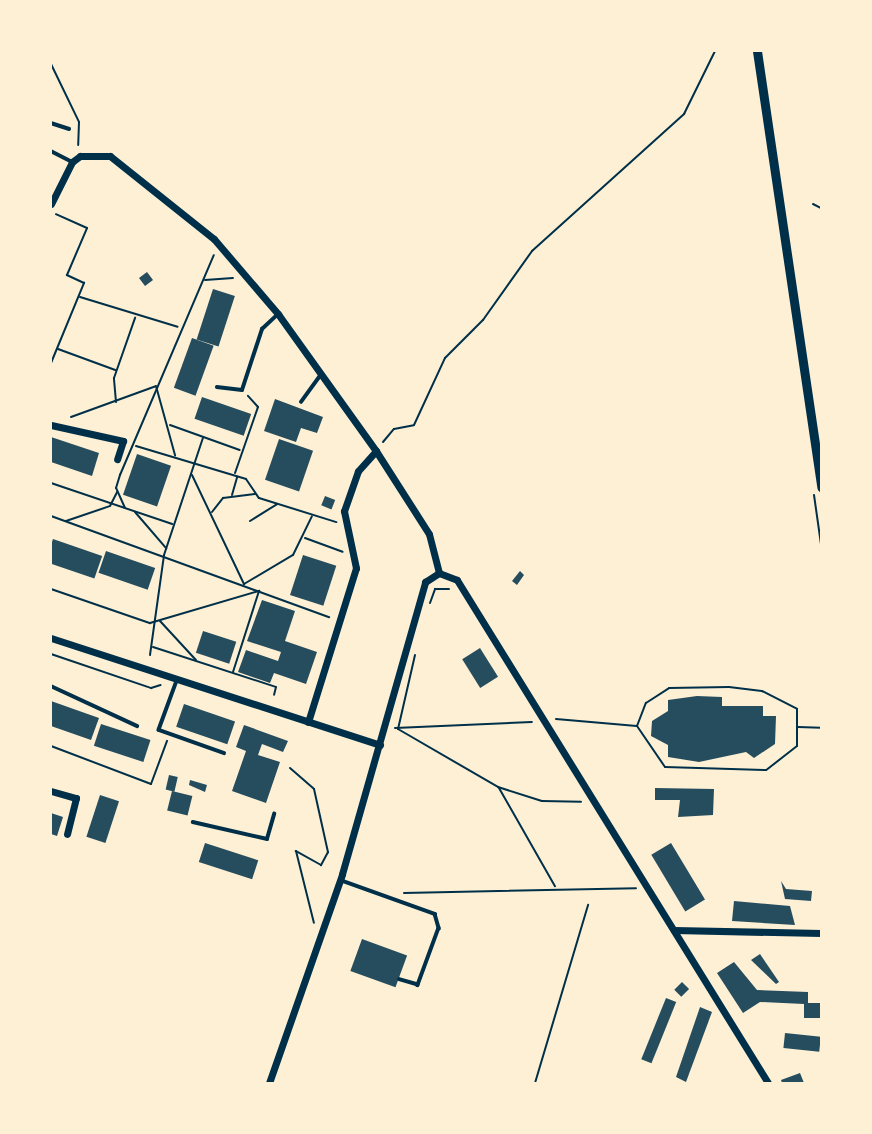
<!DOCTYPE html>
<style>
body{margin:0}
#map{position:relative;width:872px;height:1134px;overflow:hidden;background:#fdf0d5;font-family:Raleway,sans-serif}
div>[style]{position:absolute}
.building>*{inset:0;background:#264d5e;transform-origin:0 0}
.path>*{height:2px;margin:-1px;padding:0 1px;transform-origin:1px;border-radius:1px;background:#003049}
.service>*{height:3.5px;margin:-1.75px;padding:0 1.75px;transform-origin:1.75px;border-radius:1.75px;background:#003049}
.minor>*{height:7px;margin:-3.5px;padding:0 3.5px;transform-origin:3.5px;border-radius:3.5px;background:#003049}
.tertiary>*{height:9px;margin:-4.5px;padding:0 4.5px;transform-origin:4.5px;border-radius:4.5px;background:#003049}
span{translate:-50% -50%;white-space:nowrap;text-align:center;line-height:1.15;-webkit-text-stroke:5px #fdf0d5;paint-order:stroke}
.frame{position:absolute;inset:0;border:52px solid #fdf0d5;pointer-events:none}
</style>
<div id="map">
<div class="building">
<i style="left:147px;top:272px;width:10px;height:10px;rotate:53deg"></i>
<i style="left:213px;top:289px;width:23px;height:53px;rotate:18deg"></i>
<i style="left:192px;top:338px;width:23px;height:53px;rotate:20deg"></i>
<i style="left:202px;top:397px;width:52px;height:23px;rotate:19deg"></i>
<i style="clip-path:polygon(275px 399px,323px 417px,317px 433px,301px 428px,296px 442px,264px 431px)"></i>
<i style="clip-path:polygon(51px 437px,99px 453px,92px 476px,51px 462px)"></i>
<i style="left:279px;top:439px;width:36px;height:43px;rotate:19deg"></i>
<i style="left:137px;top:454px;width:36px;height:43px;rotate:19deg"></i>
<i style="left:325px;top:496px;width:11px;height:10px;rotate:22deg"></i>
<i style="left:53px;top:539px;width:52px;height:24px;rotate:19deg"></i>
<i style="left:106px;top:551px;width:52px;height:23px;rotate:19deg"></i>
<i style="left:303px;top:555px;width:35px;height:42px;rotate:18deg"></i>
<i style="clip-path:polygon(520px 571px,524px 575px,517px 585px,512px 581px)"></i>
<i style="clip-path:polygon(262px 600px,295px 611px,285px 641px,317px 652px,306px 684px,274px 673px,270px 683px,238px 672px,246px 650px,278px 661px,281px 652px,247px 641px)"></i>
<i style="left:203px;top:631px;width:35px;height:23px;rotate:18deg"></i>
<i style="left:480px;top:648px;width:34px;height:21px;rotate:58deg"></i>
<i style="clip-path:polygon(697px 696px,722px 697px,722px 706px,763px 706px,763px 716px,776px 716px,775px 744px,754px 758px,746px 752px,699px 762px,668px 757px,668px 745px,651px 736px,652px 721px,668px 711px,668px 700px)"></i>
<i style="clip-path:polygon(51px 701px,99px 718px,91px 740px,51px 726px)"></i>
<i style="left:184px;top:704px;width:54px;height:24px;rotate:19deg"></i>
<i style="left:101px;top:724px;width:52px;height:23px;rotate:18deg"></i>
<i style="clip-path:polygon(244px 725px,288px 741px,283px 752px,262px 744px,258px 755px,280px 762px,266px 803px,232px 791px,246px 751px,236px 747px)"></i>
<i style="left:169px;top:775px;width:9px;height:15px;rotate:13deg"></i>
<i style="clip-path:polygon(190px 780px,207px 785px,205px 792px,189px 785px)"></i>
<i style="clip-path:polygon(655px 788px,714px 789px,713px 815px,678px 817px,680px 800px,655px 800px)"></i>
<i style="left:172px;top:791px;width:21px;height:20px;rotate:14deg"></i>
<i style="left:100px;top:795px;width:20px;height:44px;rotate:18deg"></i>
<i style="clip-path:polygon(51px 813px,63px 817px,57px 836px,51px 834px)"></i>
<i style="left:205px;top:843px;width:56px;height:20px;rotate:18deg"></i>
<i style="left:671px;top:843px;width:66px;height:23px;rotate:59deg"></i>
<i style="clip-path:polygon(781px 881px,786px 889px,812px 891px,811px 901px,785px 899px)"></i>
<i style="clip-path:polygon(734px 901px,790px 906px,795px 925px,732px 921px)"></i>
<i style="left:362px;top:939px;width:48px;height:34px;rotate:20deg"></i>
<i style="clip-path:polygon(760px 954px,779px 982px,776px 984px,751px 960px)"></i>
<i style="clip-path:polygon(734px 962px,757px 990px,808px 992px,808px 1003px,821px 1003px,821px 1018px,804px 1018px,804px 1004px,760px 1002px,743px 1013px,717px 973px)"></i>
<i style="left:682px;top:982px;width:10px;height:11px;rotate:45deg"></i>
<i style="left:666px;top:998px;width:11px;height:66px;rotate:22deg"></i>
<i style="clip-path:polygon(700px 1007px,712px 1012px,686px 1082px,676px 1077px)"></i>
<i style="left:785px;top:1033px;width:36px;height:15px;rotate:6deg"></i>
<i style="clip-path:polygon(800px 1073px,804px 1083px,782px 1083px,781px 1080px)"></i>
</div>
<div class="path">
<i style="left:51px;top:64px;width:64px;rotate:64.2deg"></i>
<i style="left:79px;top:122px;width:23px;rotate:92deg"></i>
<i style="left:813px;top:204px;width:9px;rotate:27deg"></i>
<i style="left:205px;top:280px;width:28px;rotate:-4deg"></i>
<i style="left:80px;top:297px;width:102px;rotate:17deg"></i>
<i style="left:58px;top:349px;width:61px;rotate:20.2deg"></i>
<i style="left:51px;top:363px;width:87px;rotate:-67.6deg"></i>
<i style="left:84px;top:283px;width:19px;rotate:-155deg"></i>
<i style="left:67px;top:275px;width:51px;rotate:-66.9deg"></i>
<i style="left:87px;top:228px;width:34px;rotate:-156deg"></i>
<i style="left:116px;top:402px;width:24px;rotate:-95deg"></i>
<i style="left:114px;top:378px;width:64px;rotate:-70.7deg"></i>
<i style="left:71px;top:417px;width:90px;rotate:-20deg"></i>
<i style="left:156px;top:386px;width:72px;rotate:74.6deg"></i>
<i style="left:170px;top:425px;width:74px;rotate:19.7deg"></i>
<i style="left:383px;top:442px;width:17px;rotate:-50deg"></i>
<i style="left:394px;top:429px;width:20px;rotate:-11deg"></i>
<i style="left:414px;top:425px;width:74px;rotate:-65.2deg"></i>
<i style="left:445px;top:358px;width:54px;rotate:-45deg"></i>
<i style="left:483px;top:320px;width:85px;rotate:-54.6deg"></i>
<i style="left:532px;top:251px;width:205px;rotate:-42deg"></i>
<i style="left:684px;top:114px;width:70px;rotate:-63.8deg"></i>
<i style="left:136px;top:446px;width:115px;rotate:16.7deg"></i>
<i style="left:246px;top:479px;width:23px;rotate:56deg"></i>
<i style="left:259px;top:498px;width:81px;rotate:17.3deg"></i>
<i style="left:235px;top:473px;width:70px;rotate:-70.8deg"></i>
<i style="left:258px;top:407px;width:15px;rotate:-132deg"></i>
<i style="left:192px;top:475px;width:121px;rotate:64.5deg"></i>
<i style="left:244px;top:584px;width:57px;rotate:-30.6deg"></i>
<i style="left:293px;top:555px;width:43px;rotate:-64deg"></i>
<i style="left:51px;top:483px;width:128px;rotate:18.7deg"></i>
<i style="left:232px;top:495px;width:19px;rotate:-74deg"></i>
<i style="left:814px;top:495px;width:49px;rotate:81.9deg"></i>
<i style="left:51px;top:496px;width:34px;rotate:90deg"></i>
<i style="left:125px;top:508px;width:22px;rotate:-114deg"></i>
<i style="left:116px;top:488px;width:14px;rotate:-73deg"></i>
<i style="left:120px;top:475px;width:239px;rotate:-66.9deg"></i>
<i style="left:135px;top:512px;width:48px;rotate:49.3deg"></i>
<i style="left:212px;top:512px;width:18px;rotate:-52deg"></i>
<i style="left:223px;top:498px;width:32px;rotate:-7deg"></i>
<i style="left:51px;top:516px;width:296px;rotate:20deg"></i>
<i style="left:66px;top:521px;width:46px;rotate:-18.8deg"></i>
<i style="left:110px;top:506px;width:16px;rotate:-63deg"></i>
<i style="left:250px;top:521px;width:32px;rotate:-32deg"></i>
<i style="left:305px;top:538px;width:40px;rotate:20.2deg"></i>
<i style="left:51px;top:589px;width:105px;rotate:19deg"></i>
<i style="left:150px;top:623px;width:114px;rotate:-16.4deg"></i>
<i style="left:430px;top:603px;width:15px;rotate:-70deg"></i>
<i style="left:435px;top:589px;width:14px"></i>
<i style="left:160px;top:621px;width:53px;rotate:47.3deg"></i>
<i style="left:153px;top:647px;width:129px;rotate:18deg"></i>
<i style="left:276px;top:687px;width:8px;rotate:104deg"></i>
<i style="left:51px;top:654px;width:106px;rotate:18.8deg"></i>
<i style="left:151px;top:688px;width:10px;rotate:-17deg"></i>
<i style="left:150px;top:655px;width:101px;rotate:-82deg"></i>
<i style="left:164px;top:555px;width:123px;rotate:-71.6deg"></i>
<i style="left:415px;top:655px;width:76px;rotate:102.9deg"></i>
<i style="left:398px;top:729px;width:116px;rotate:30.1deg"></i>
<i style="left:498px;top:787px;width:46px;rotate:17.7deg"></i>
<i style="left:542px;top:801px;width:39px;rotate:1deg"></i>
<i style="left:233px;top:672px;width:85px;rotate:-72.2deg"></i>
<i style="left:729px;top:687px;width:33px;rotate:7deg"></i>
<i style="left:762px;top:691px;width:39px;rotate:27deg"></i>
<i style="left:797px;top:709px;width:37px;rotate:90deg"></i>
<i style="left:797px;top:746px;width:39px;rotate:142deg"></i>
<i style="left:766px;top:770px;width:101px;rotate:-178.3deg"></i>
<i style="left:665px;top:767px;width:50px;rotate:-124.3deg"></i>
<i style="left:637px;top:726px;width:25px;rotate:-69deg"></i>
<i style="left:646px;top:703px;width:27px;rotate:-33deg"></i>
<i style="left:669px;top:688px;width:60px;rotate:-1deg"></i>
<i style="left:556px;top:719px;width:81px;rotate:4.9deg"></i>
<i style="left:798px;top:727px;width:23px;rotate:2deg"></i>
<i style="left:395px;top:728px;width:137px;rotate:-2.5deg"></i>
<i style="left:51px;top:746px;width:107px;rotate:20.8deg"></i>
<i style="left:151px;top:784px;width:46px;rotate:-69.6deg"></i>
<i style="left:290px;top:768px;width:32px;rotate:41deg"></i>
<i style="left:314px;top:789px;width:65px;rotate:77.5deg"></i>
<i style="left:328px;top:852px;width:15px;rotate:118deg"></i>
<i style="left:321px;top:865px;width:29px;rotate:-151deg"></i>
<i style="left:296px;top:851px;width:74px;rotate:76deg"></i>
<i style="left:499px;top:788px;width:113px;rotate:60.3deg"></i>
<i style="left:404px;top:893px;width:232px;rotate:-1.2deg"></i>
<i style="left:535px;top:1083px;width:186px;rotate:-73.4deg"></i>
</div>
<div class="service">
<i style="left:51px;top:123px;width:19px;rotate:18deg"></i>
<i style="left:51px;top:151px;width:22px;rotate:27deg"></i>
<i style="left:217px;top:387px;width:25px;rotate:7deg"></i>
<i style="left:242px;top:390px;width:64px;rotate:-71.8deg"></i>
<i style="left:262px;top:329px;width:22px;rotate:-43deg"></i>
<i style="left:301px;top:402px;width:34px;rotate:-54deg"></i>
<i style="left:177px;top:681px;width:52px;rotate:110.2deg"></i>
<i style="left:159px;top:730px;width:69px;rotate:19.5deg"></i>
<i style="left:51px;top:686px;width:95px;rotate:24.9deg"></i>
<i style="left:193px;top:822px;width:76px;rotate:12.9deg"></i>
<i style="left:267px;top:839px;width:26px;rotate:-74deg"></i>
<i style="left:340px;top:880px;width:101px;rotate:19.7deg"></i>
<i style="left:435px;top:914px;width:15px;rotate:74deg"></i>
<i style="left:439px;top:928px;width:61px;rotate:110.2deg"></i>
<i style="left:418px;top:985px;width:19px;rotate:-164deg"></i>
</div>
<div class="minor">
<i style="left:51px;top:204px;width:47px;rotate:-63.4deg"></i>
<i style="left:72px;top:162px;width:10px;rotate:-37deg"></i>
<i style="left:80px;top:156px;width:30px"></i>
<i style="left:110px;top:156px;width:133px;rotate:38.6deg"></i>
<i style="left:214px;top:239px;width:99px;rotate:49.5deg"></i>
<i style="left:278px;top:314px;width:168px;rotate:54.4deg"></i>
<i style="left:376px;top:451px;width:98px;rotate:57.4deg"></i>
<i style="left:429px;top:534px;width:40px;rotate:75.6deg"></i>
<i style="left:51px;top:425px;width:74px;rotate:12.5deg"></i>
<i style="left:123px;top:441px;width:19px;rotate:108deg"></i>
<i style="left:439px;top:573px;width:19px;rotate:21deg"></i>
<i style="left:457px;top:580px;width:591px;rotate:58.27deg"></i>
<i style="left:51px;top:638px;width:346px;rotate:18deg"></i>
<i style="left:308px;top:722px;width:161px;rotate:-72.7deg"></i>
<i style="left:356px;top:568px;width:58px;rotate:-101.9deg"></i>
<i style="left:344px;top:511px;width:42px;rotate:-70.7deg"></i>
<i style="left:358px;top:471px;width:27px;rotate:-48deg"></i>
<i style="left:51px;top:791px;width:26px;rotate:16deg"></i>
<i style="left:76px;top:798px;width:37px;rotate:104deg"></i>
<i style="left:674px;top:930px;width:147px;rotate:1.2deg"></i>
<i style="left:269px;top:1083px;width:221px;rotate:-70.7deg"></i>
<i style="left:342px;top:874px;width:304px;rotate:-74.1deg"></i>
<i style="left:425px;top:582px;width:17px;rotate:-33deg"></i>
</div>
<div class="tertiary">
<i style="left:757px;top:51px;width:441px;rotate:81.6deg"></i>
</div>
<div class="frame"></div>
</div>
